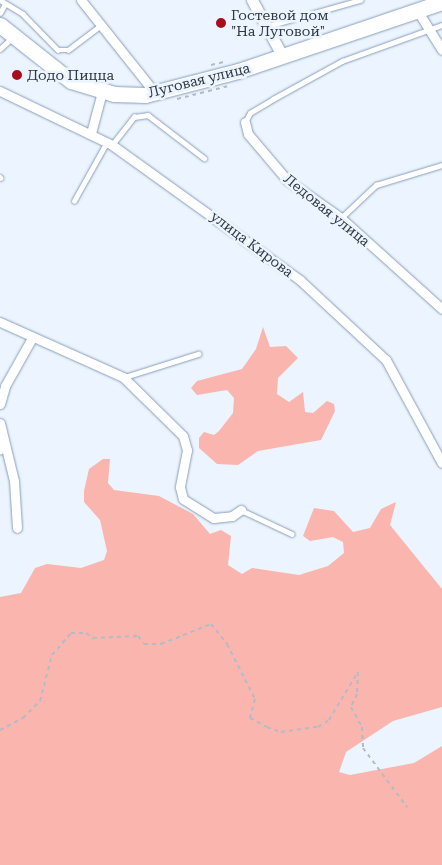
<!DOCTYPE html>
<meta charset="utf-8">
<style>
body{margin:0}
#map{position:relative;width:442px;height:865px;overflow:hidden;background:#ebf4ff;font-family:"Roboto Serif",serif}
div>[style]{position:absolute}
.green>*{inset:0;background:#fab5ae}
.path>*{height:2px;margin-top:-1px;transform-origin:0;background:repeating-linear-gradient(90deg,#b2bbc6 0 4px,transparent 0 8px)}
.roads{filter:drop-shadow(0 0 1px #8a9eb8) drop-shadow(0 0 1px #8a9eb8)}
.service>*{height:4.5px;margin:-2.25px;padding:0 2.25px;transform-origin:2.25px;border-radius:2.25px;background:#fff}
.minor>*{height:9px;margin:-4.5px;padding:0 4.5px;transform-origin:4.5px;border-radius:4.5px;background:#fff}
.tertiary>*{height:11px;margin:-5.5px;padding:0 5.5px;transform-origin:5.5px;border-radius:5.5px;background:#fff}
.primary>*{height:15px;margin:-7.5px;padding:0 7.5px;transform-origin:7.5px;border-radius:7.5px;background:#fff}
.dots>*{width:14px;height:14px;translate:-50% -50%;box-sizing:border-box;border:2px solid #ebf4ff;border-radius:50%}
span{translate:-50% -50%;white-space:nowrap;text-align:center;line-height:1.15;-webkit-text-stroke:5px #ebf4ff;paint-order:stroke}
.poi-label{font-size:14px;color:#303843}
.left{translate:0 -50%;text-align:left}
.street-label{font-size:14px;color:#303843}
</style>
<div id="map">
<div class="green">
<i style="clip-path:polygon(263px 327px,270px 347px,286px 346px,298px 358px,278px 378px,277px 394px,289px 402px,303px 392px,305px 412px,313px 413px,327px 401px,334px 404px,335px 411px,321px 440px,258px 451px,238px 465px,217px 464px,199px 448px,199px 438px,204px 432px,214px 435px,219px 431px,233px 413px,234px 398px,227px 390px,197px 395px,191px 388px,197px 381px,242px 369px,256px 349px)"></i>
<i style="clip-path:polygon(103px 459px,110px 459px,108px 483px,114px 490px,159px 496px,193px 514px,210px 534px,221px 530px,231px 536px,228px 565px,242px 574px,252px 568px,299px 575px,328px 566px,344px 553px,343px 542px,333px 537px,310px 541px,303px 536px,314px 508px,334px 511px,353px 532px,370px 528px,381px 509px,396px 502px,390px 525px,442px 589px,442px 707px,393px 721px,346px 752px,339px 772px,350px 775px,414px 763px,442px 746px,442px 865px,0 865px,0 597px,21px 593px,35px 568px,47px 564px,81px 568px,104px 560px,107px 551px,100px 520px,84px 502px,84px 491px,89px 469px)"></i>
</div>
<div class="path">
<i style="left:211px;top:65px;width:13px;rotate:-13deg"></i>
<i style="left:177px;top:99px;width:53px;rotate:-14.3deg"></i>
<i style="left:0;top:730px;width:26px;rotate:-28deg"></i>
<i style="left:23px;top:718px;width:24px;rotate:-45deg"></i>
<i style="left:40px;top:701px;width:48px;rotate:-75.4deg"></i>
<i style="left:52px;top:655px;width:29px;rotate:-49deg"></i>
<i style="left:71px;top:633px;width:15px"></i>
<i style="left:86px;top:633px;width:9px;rotate:36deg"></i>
<i style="left:93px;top:638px;width:45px;rotate:-2.5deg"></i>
<i style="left:138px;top:636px;width:10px;rotate:53deg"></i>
<i style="left:144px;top:644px;width:17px"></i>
<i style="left:161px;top:644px;width:54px;rotate:-21.8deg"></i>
<i style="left:211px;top:624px;width:26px;rotate:51deg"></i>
<i style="left:227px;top:644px;width:62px;rotate:63deg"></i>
<i style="left:255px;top:699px;width:20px;rotate:105deg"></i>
<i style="left:250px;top:718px;width:19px;rotate:28deg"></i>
<i style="left:267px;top:727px;width:15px;rotate:20deg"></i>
<i style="left:281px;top:732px;width:37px;rotate:-8deg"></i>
<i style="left:318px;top:727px;width:13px;rotate:-32deg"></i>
<i style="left:329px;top:720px;width:56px;rotate:-58.9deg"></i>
<i style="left:358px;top:672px;width:22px;rotate:93deg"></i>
<i style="left:357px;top:694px;width:14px;rotate:115deg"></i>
<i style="left:351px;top:707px;width:23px;rotate:61deg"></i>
<i style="left:362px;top:727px;width:21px;rotate:87deg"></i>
<i style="left:363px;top:748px;width:74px;rotate:53.3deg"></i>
</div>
<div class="roads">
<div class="service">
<i style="left:0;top:0;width:27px;rotate:31deg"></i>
<i style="left:23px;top:14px;width:50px;rotate:45.8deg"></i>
<i style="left:58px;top:50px;width:10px"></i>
<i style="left:68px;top:50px;width:41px;rotate:-37.1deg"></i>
<i style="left:0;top:13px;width:10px;rotate:-61deg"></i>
<i style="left:268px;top:26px;width:96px;rotate:-15.8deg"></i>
<i style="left:0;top:49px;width:16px;rotate:-43deg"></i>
<i style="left:245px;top:122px;width:10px;rotate:-61deg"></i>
<i style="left:250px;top:113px;width:27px;rotate:-31deg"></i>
<i style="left:273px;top:99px;width:79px;rotate:-28.8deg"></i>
<i style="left:342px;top:61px;width:106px;rotate:-19.8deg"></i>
<i style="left:112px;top:145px;width:36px;rotate:-52deg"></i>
<i style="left:134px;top:117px;width:14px;rotate:-8deg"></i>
<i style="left:148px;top:115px;width:71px;rotate:37.5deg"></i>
<i style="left:0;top:177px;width:1px;rotate:45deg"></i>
<i style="left:74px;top:201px;width:68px;rotate:-60.8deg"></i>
<i style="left:341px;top:218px;width:48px;rotate:-43.3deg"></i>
<i style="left:376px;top:185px;width:69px;rotate:-16.9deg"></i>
<i style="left:125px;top:377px;width:77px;rotate:-17.5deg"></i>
<i style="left:0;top:452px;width:11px;rotate:-80deg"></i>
<i style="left:241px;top:510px;width:56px;rotate:25.2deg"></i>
</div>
<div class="minor">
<i style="left:81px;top:0;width:119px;rotate:51.5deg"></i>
<i style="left:417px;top:10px;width:47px;rotate:58deg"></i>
<i style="left:0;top:91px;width:124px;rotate:25.7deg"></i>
<i style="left:112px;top:145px;width:233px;rotate:35.7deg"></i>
<i style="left:301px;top:281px;width:116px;rotate:42.9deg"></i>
<i style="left:386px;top:360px;width:117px;rotate:61.5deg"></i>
<i style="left:245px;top:122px;width:12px;rotate:76deg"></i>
<i style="left:248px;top:134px;width:60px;rotate:49.7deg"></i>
<i style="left:287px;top:180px;width:66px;rotate:35.1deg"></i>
<i style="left:341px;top:218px;width:136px;rotate:42deg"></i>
<i style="left:91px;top:133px;width:42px;rotate:-75deg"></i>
<i style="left:0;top:322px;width:135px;rotate:24.1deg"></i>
<i style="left:123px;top:377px;width:84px;rotate:44.5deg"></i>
<i style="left:183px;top:436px;width:15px;rotate:74deg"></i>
<i style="left:187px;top:450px;width:38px;rotate:101deg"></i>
<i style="left:180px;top:487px;width:12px;rotate:76deg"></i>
<i style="left:183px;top:499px;width:36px;rotate:32deg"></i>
<i style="left:214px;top:518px;width:18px;rotate:-6deg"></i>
<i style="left:232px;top:516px;width:11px;rotate:-34deg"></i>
<i style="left:0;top:404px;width:19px;rotate:-74deg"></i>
<i style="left:5px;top:386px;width:55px;rotate:-60.6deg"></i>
<i style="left:0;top:423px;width:60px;rotate:76.4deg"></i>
<i style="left:14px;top:481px;width:47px;rotate:86.3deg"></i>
</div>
<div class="tertiary">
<i style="left:252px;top:0;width:65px;rotate:61.5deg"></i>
</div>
<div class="primary">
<i style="left:0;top:25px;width:90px;rotate:38.3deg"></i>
<i style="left:71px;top:81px;width:45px;rotate:16.8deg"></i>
<i style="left:114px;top:94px;width:31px;rotate:2deg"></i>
<i style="left:145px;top:95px;width:96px;rotate:-14.5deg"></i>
<i style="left:238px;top:71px;width:215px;rotate:-18.7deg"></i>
</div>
</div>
<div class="dots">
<i style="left:221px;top:23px;background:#a60e1b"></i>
<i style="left:17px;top:75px;background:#a60e1b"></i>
</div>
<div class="poi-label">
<span class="left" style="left:231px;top:23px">Гостевой дом<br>"На Луговой"</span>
<span class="left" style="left:27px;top:75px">Додо Пицца</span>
</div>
<div class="street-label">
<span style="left:199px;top:80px;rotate:-14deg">Луговая улица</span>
<span style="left:327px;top:210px;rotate:39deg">Ледовая улица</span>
<span style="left:252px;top:244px;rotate:37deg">улица Кирова</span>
</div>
</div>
